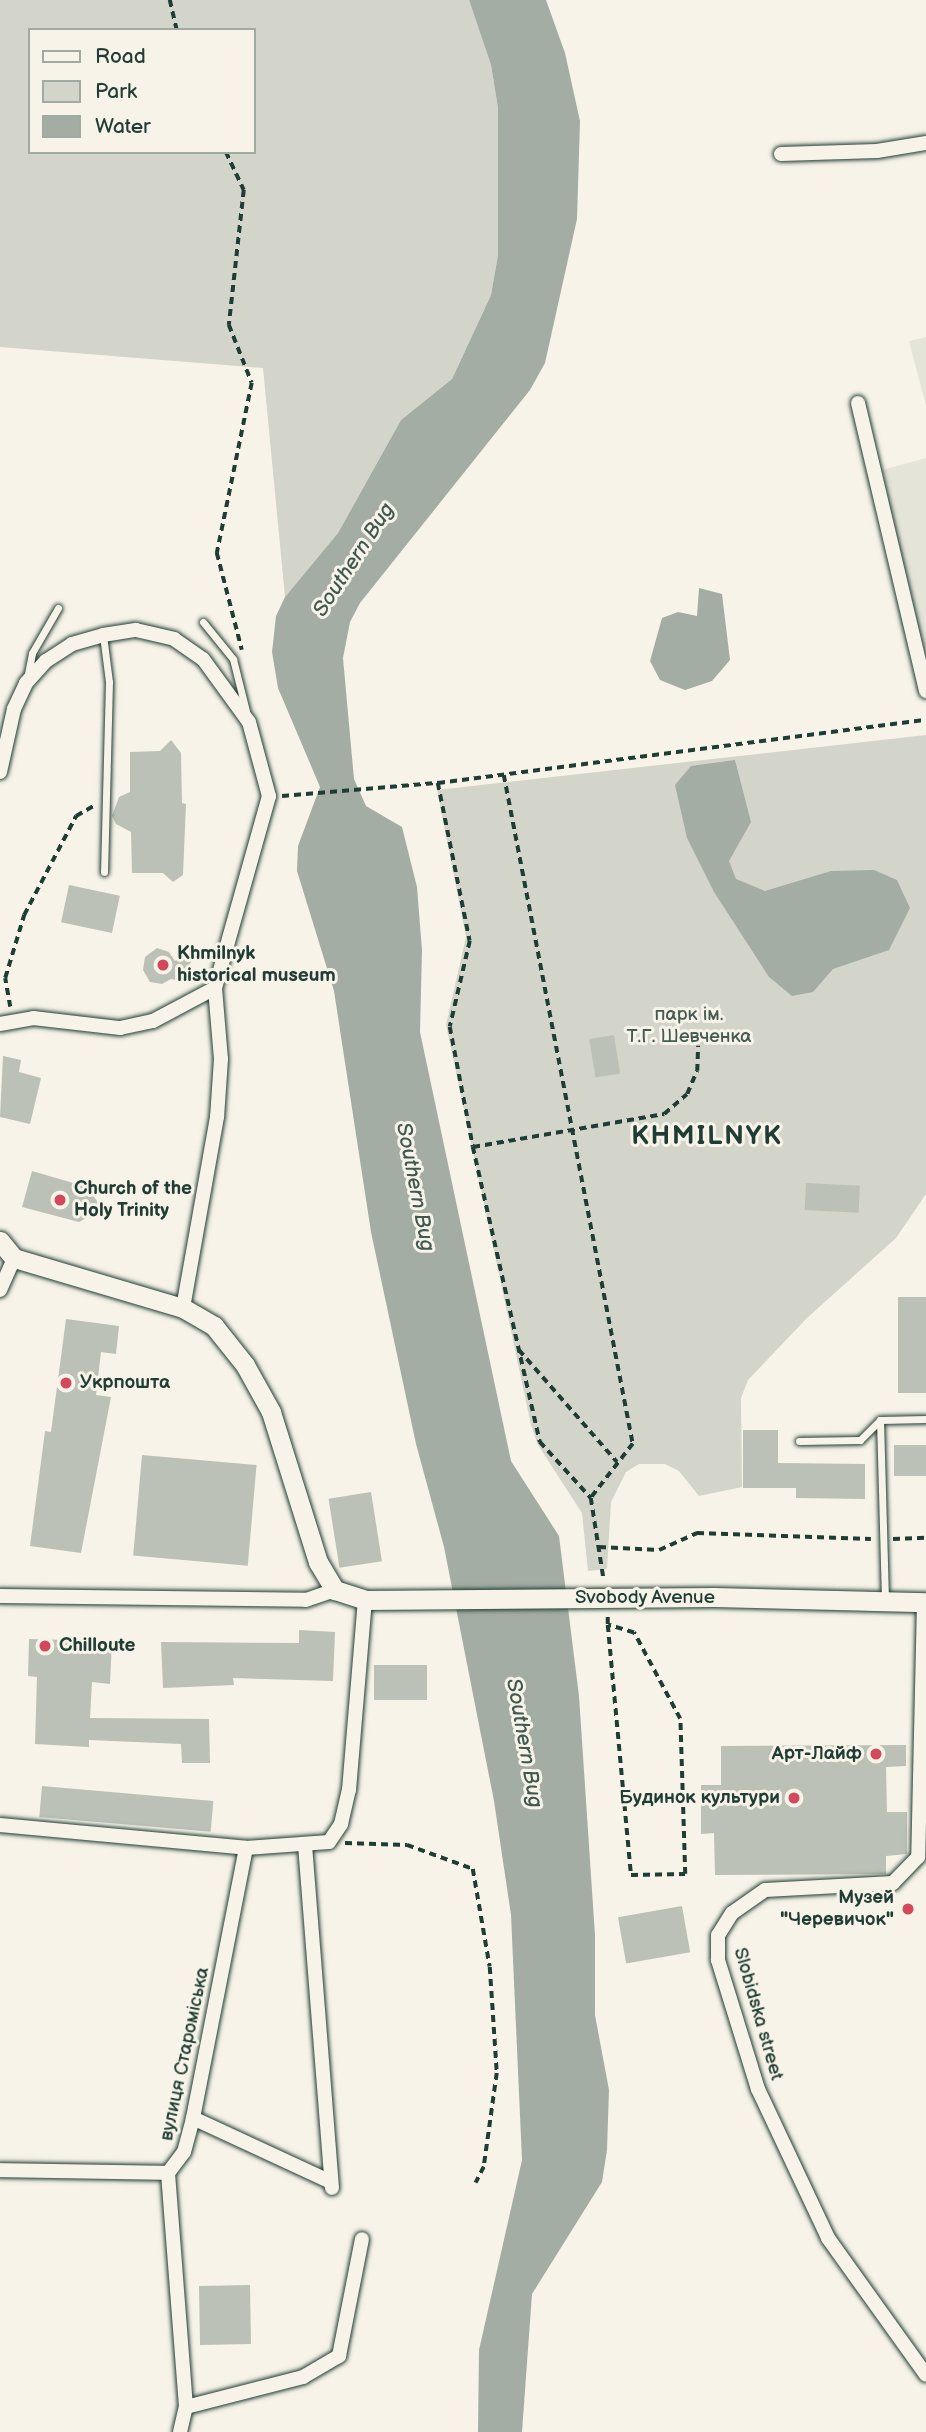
<!DOCTYPE html>
<meta charset="utf-8">
<style>
body{margin:0}
#map{position:relative;width:926px;height:2432px;overflow:hidden;background:#f7f3e8;font-family:"Balsamiq Sans",sans-serif}
div>[style]{position:absolute}
.built>*{inset:0;background:#e5e4d9}
.green>*{inset:0;background:#d3d5ca}
.water>*{inset:0;background:#a4ada3}
.building>*{inset:0;background:#bbc1b6;transform-origin:0 0}
.path>*{height:3.5px;margin-top:-1.75px;transform-origin:0;background:repeating-linear-gradient(90deg,#1f3d34 0 7px,transparent 0 12px)}
.roads{filter:drop-shadow(0 0 2px #1f3d34) drop-shadow(0 0 2px #1f3d34)}
.lane>*{height:7px;margin:-3.5px;padding:0 3.5px;transform-origin:3.5px;border-radius:3.5px;background:#f7f3e8}
.street>*{height:14px;margin:-7px;padding:0 7px;transform-origin:7px;border-radius:7px;background:#f7f3e8}
.secondary>*{height:19px;margin:-9.5px;padding:0 9.5px;transform-origin:9.5px;border-radius:9.5px;background:#f7f3e8}
.dots>*{width:19px;height:19px;translate:-50% -50%;box-sizing:border-box;border:4px solid #f7f3e8;border-radius:50%}
span{translate:-50% -50%;white-space:nowrap;text-align:center;line-height:1.15;-webkit-text-stroke:6px #f7f3e8;paint-order:stroke}
.poi-label{font-size:19px;color:#1f3d34;font-weight:700}
.left{translate:0 -50%;text-align:left}
.right{translate:-100% -50%;text-align:right}
.park-label{font-size:19px;color:#435b52}
.street-label{font-size:19px;color:#1f3d34}
.water-label{font-size:21px;color:#405950;font-style:italic}
.district-label{font-size:26px;color:#1f3d34;font-weight:700;letter-spacing:2px}
.legend{position:absolute;left:28px;top:28px;width:228px;height:126px;box-sizing:border-box;background:#f7f3e8;border:2px solid #a1aaa0;margin:0;padding:9px 12px;list-style:none;font-size:21px;color:#1f3d34}
.legend li{display:flex;align-items:center;gap:14px;height:35px}
.legend b{width:35px;border:2px solid #a1aaa0}
</style>
<div id="map">
<div class="built">
<i style="clip-path:polygon(926px 337px,926px 406px,909px 341px)"></i>
<i style="clip-path:polygon(926px 458px,926px 661px,882px 470px)"></i>
</div>
<div class="green">
<i style="clip-path:polygon(evenodd,0 0,469px 0,491px 65px,498px 108px,498px 255px,491px 295px,452px 379px,401px 420px,338px 533px,285px 597px,263px 368px,0 347px,0 0,30px 30px,254px 30px,254px 152px,30px 152px,30px 30px)"></i>
<i style="clip-path:polygon(926px 735px,926px 1194px,896px 1238px,807px 1318px,748px 1380px,741px 1398px,742px 1487px,699px 1496px,679px 1471px,665px 1464px,639px 1464px,626px 1472px,611px 1502px,607px 1569px,588px 1571px,582px 1513px,538px 1445px,531px 1425px,446px 1025px,466px 937px,437px 790px)"></i>
</div>
<div class="water">
<i style="clip-path:polygon(469px 0,546px 0,565px 53px,580px 121px,577px 219px,545px 363px,530px 390px,360px 603px,350px 622px,343px 658px,354px 779px,366px 806px,402px 827px,417px 887px,422px 950px,420px 1032px,511px 1461px,559px 1536px,579px 1696px,595px 1935px,595px 2015px,609px 2090px,607px 2150px,602px 2182px,532px 2294px,522px 2432px,478px 2432px,479px 2350px,522px 2160px,511px 1915px,494px 1801px,444px 1547px,416px 1444px,371px 1232px,334px 991px,297px 871px,298px 846px,320px 787px,278px 688px,272px 652px,276px 616px,285px 597px,338px 533px,401px 420px,452px 379px,491px 295px,498px 255px,498px 108px,491px 65px)"></i>
<i style="clip-path:polygon(699px 588px,722px 594px,730px 660px,712px 681px,685px 690px,660px 680px,650px 661px,662px 618px,678px 612px,697px 616px)"></i>
<i style="clip-path:polygon(735px 760px,751px 822px,729px 861px,736px 879px,765px 891px,831px 871px,874px 870px,897px 880px,910px 908px,889px 950px,833px 969px,813px 992px,792px 996px,769px 977px,714px 892px,687px 838px,675px 785px,691px 766px)"></i>
</div>
<div class="building">
<i style="clip-path:polygon(171px 740px,181px 753px,182px 803px,186px 804px,183px 875px,173px 882px,163px 873px,132px 873px,131px 832px,116px 824px,112px 816px,119px 797px,130px 792px,130px 752px,160px 751px)"></i>
<i style="left:69px;top:885px;width:52px;height:38px;rotate:12deg"></i>
<i style="clip-path:polygon(157px 948px,169px 952px,175px 961px,196px 949px,188px 969px,197px 984px,171px 979px,162px 984px,150px 982px,143px 970px,145px 957px)"></i>
<i style="left:614px;top:1035px;width:39px;height:25px;rotate:81deg"></i>
<i style="clip-path:polygon(3px 1056px,21px 1060px,19px 1072px,41px 1078px,30px 1124px,0 1117px)"></i>
<i style="clip-path:polygon(32px 1171px,87px 1187px,99px 1204px,97px 1212px,79px 1222px,22px 1207px)"></i>
<i style="left:806px;top:1183px;width:54px;height:27px;rotate:3deg"></i>
<i style="left:898px;top:1297px;width:28px;height:96px"></i>
<i style="clip-path:polygon(66px 1319px,119px 1326px,116px 1354px,101px 1352px,96px 1395px,111px 1397px,81px 1553px,30px 1546px,45px 1431px,51px 1432px)"></i>
<i style="clip-path:polygon(743px 1430px,778px 1430px,778px 1463px,865px 1464px,865px 1499px,796px 1498px,796px 1488px,743px 1488px)"></i>
<i style="left:894px;top:1445px;width:32px;height:31px"></i>
<i style="left:142px;top:1455px;width:115px;height:101px;rotate:5deg"></i>
<i style="left:371px;top:1492px;width:70px;height:43px;rotate:81deg"></i>
<i style="clip-path:polygon(299px 1630px,335px 1632px,333px 1681px,233px 1678px,234px 1685px,163px 1688px,161px 1642px,299px 1643px)"></i>
<i style="clip-path:polygon(29px 1639px,112px 1641px,110px 1684px,92px 1682px,90px 1718px,209px 1719px,210px 1763px,182px 1763px,181px 1744px,89px 1740px,89px 1747px,35px 1744px,37px 1677px,28px 1676px)"></i>
<i style="left:374px;top:1665px;width:53px;height:35px"></i>
<i style="clip-path:polygon(906px 1745px,906px 1766px,886px 1767px,887px 1812px,907px 1812px,907px 1854px,886px 1856px,886px 1874px,715px 1875px,714px 1833px,701px 1834px,701px 1785px,721px 1785px,721px 1746px)"></i>
<i style="left:42px;top:1786px;width:172px;height:31px;rotate:5deg"></i>
<i style="left:682px;top:1906px;width:47px;height:65px;rotate:80deg"></i>
<i style="left:250px;top:2285px;width:59px;height:51px;rotate:89deg"></i>
</div>
<div class="path">
<i style="left:170px;top:0;width:31px;rotate:77deg"></i>
<i style="left:226px;top:152px;width:42px;rotate:64.7deg"></i>
<i style="left:244px;top:190px;width:136px;rotate:96.3deg"></i>
<i style="left:229px;top:325px;width:62px;rotate:68.4deg"></i>
<i style="left:252px;top:383px;width:174px;rotate:101.6deg"></i>
<i style="left:217px;top:553px;width:100px;rotate:75.5deg"></i>
<i style="left:504px;top:775px;width:681px;rotate:79.09deg"></i>
<i style="left:633px;top:1444px;width:68px;rotate:127.9deg"></i>
<i style="left:438px;top:783px;width:161px;rotate:78.6deg"></i>
<i style="left:470px;top:941px;width:88px;rotate:103.1deg"></i>
<i style="left:450px;top:1027px;width:122px;rotate:79.1deg"></i>
<i style="left:473px;top:1147px;width:303px;rotate:77.2deg"></i>
<i style="left:540px;top:1442px;width:76px;rotate:47.7deg"></i>
<i style="left:591px;top:1498px;width:84px;rotate:81.1deg"></i>
<i style="left:282px;top:796px;width:157px;rotate:-4.8deg"></i>
<i style="left:438px;top:783px;width:492px;rotate:-7.4deg"></i>
<i style="left:10px;top:1007px;width:29px;rotate:-100deg"></i>
<i style="left:5px;top:978px;width:66px;rotate:-73.2deg"></i>
<i style="left:24px;top:915px;width:112px;rotate:-62.3deg"></i>
<i style="left:76px;top:816px;width:20px;rotate:-30deg"></i>
<i style="left:473px;top:1147px;width:194px;rotate:-9.8deg"></i>
<i style="left:664px;top:1114px;width:30px;rotate:-41deg"></i>
<i style="left:687px;top:1094px;width:25px;rotate:-67deg"></i>
<i style="left:697px;top:1071px;width:25px;rotate:-88deg"></i>
<i style="left:519px;top:1350px;width:149px;rotate:48.8deg"></i>
<i style="left:893px;top:1539px;width:33px;rotate:-2deg"></i>
<i style="left:599px;top:1547px;width:60px;rotate:2.9deg"></i>
<i style="left:659px;top:1550px;width:42px;rotate:-24.1deg"></i>
<i style="left:697px;top:1533px;width:174px;rotate:2deg"></i>
<i style="left:608px;top:1617px;width:8px;rotate:90deg"></i>
<i style="left:608px;top:1625px;width:251px;rotate:84.7deg"></i>
<i style="left:631px;top:1875px;width:54px;rotate:-1.1deg"></i>
<i style="left:685px;top:1874px;width:155px;rotate:-91.8deg"></i>
<i style="left:680px;top:1719px;width:98px;rotate:-118.1deg"></i>
<i style="left:634px;top:1633px;width:27px;rotate:-163deg"></i>
<i style="left:345px;top:1843px;width:62px;rotate:1.8deg"></i>
<i style="left:407px;top:1845px;width:70px;rotate:20deg"></i>
<i style="left:473px;top:1869px;width:99px;rotate:80.2deg"></i>
<i style="left:490px;top:1967px;width:106px;rotate:86.2deg"></i>
<i style="left:497px;top:2073px;width:95px;rotate:97.9deg"></i>
<i style="left:484px;top:2167px;width:18px;rotate:117deg"></i>
</div>
<div class="roads">
<div class="lane">
<i style="left:203px;top:622px;width:48px;rotate:51deg"></i>
<i style="left:233px;top:659px;width:54px;rotate:76deg"></i>
<i style="left:103px;top:635px;width:47px;rotate:82.7deg"></i>
<i style="left:109px;top:682px;width:190px;rotate:91.5deg"></i>
<i style="left:27px;top:679px;width:26px;rotate:-79deg"></i>
<i style="left:32px;top:653px;width:52px;rotate:-60deg"></i>
<i style="left:880px;top:1420px;width:180px;rotate:88.4deg"></i>
<i style="left:799px;top:1441px;width:61px;rotate:-0.9deg"></i>
<i style="left:860px;top:1440px;width:28px;rotate:-45deg"></i>
<i style="left:880px;top:1420px;width:46px;rotate:-1.2deg"></i>
</div>
<div class="street">
<i style="left:781px;top:154px;width:96px;rotate:-1.8deg"></i>
<i style="left:877px;top:151px;width:50px;rotate:-9.3deg"></i>
<i style="left:858px;top:403px;width:296px;rotate:76.7deg"></i>
<i style="left:0;top:772px;width:65px;rotate:-77.5deg"></i>
<i style="left:14px;top:709px;width:29px;rotate:-65deg"></i>
<i style="left:26px;top:683px;width:30px;rotate:-48deg"></i>
<i style="left:46px;top:661px;width:31px;rotate:-33deg"></i>
<i style="left:72px;top:644px;width:32px;rotate:-16deg"></i>
<i style="left:103px;top:635px;width:33px;rotate:-9deg"></i>
<i style="left:136px;top:630px;width:39px;rotate:13deg"></i>
<i style="left:174px;top:639px;width:35px;rotate:35deg"></i>
<i style="left:203px;top:659px;width:78px;rotate:53.9deg"></i>
<i style="left:249px;top:722px;width:77px;rotate:74.9deg"></i>
<i style="left:269px;top:796px;width:199px;rotate:105.7deg"></i>
<i style="left:215px;top:988px;width:71px;rotate:85.2deg"></i>
<i style="left:221px;top:1059px;width:58px;rotate:93.9deg"></i>
<i style="left:217px;top:1117px;width:194px;rotate:100.1deg"></i>
<i style="left:0;top:1024px;width:34px;rotate:-10deg"></i>
<i style="left:33px;top:1018px;width:88px;rotate:6.6deg"></i>
<i style="left:120px;top:1028px;width:34px;rotate:-12deg"></i>
<i style="left:153px;top:1021px;width:70px;rotate:-28deg"></i>
<i style="left:0;top:1290px;width:35px;rotate:-66deg"></i>
<i style="left:0;top:1596px;width:306px;rotate:0.7deg"></i>
<i style="left:306px;top:1600px;width:31px;rotate:-19deg"></i>
<i style="left:924px;top:1602px;width:255px;rotate:91.3deg"></i>
<i style="left:918px;top:1857px;width:36px;rotate:134deg"></i>
<i style="left:893px;top:1883px;width:128px;rotate:176.9deg"></i>
<i style="left:765px;top:1890px;width:40px;rotate:145.1deg"></i>
<i style="left:732px;top:1913px;width:26px;rotate:122deg"></i>
<i style="left:718px;top:1935px;width:25px;rotate:90deg"></i>
<i style="left:718px;top:1960px;width:135px;rotate:72.8deg"></i>
<i style="left:758px;top:2089px;width:165px;rotate:64.8deg"></i>
<i style="left:828px;top:2238px;width:168px;rotate:54.4deg"></i>
<i style="left:0;top:1825px;width:247px;rotate:5.3deg"></i>
<i style="left:246px;top:1848px;width:83px;rotate:-4.1deg"></i>
<i style="left:329px;top:1842px;width:22px;rotate:-56deg"></i>
<i style="left:341px;top:1824px;width:35px;rotate:-77deg"></i>
<i style="left:349px;top:1790px;width:191px;rotate:-85.2deg"></i>
<i style="left:305px;top:1845px;width:344px;rotate:85.5deg"></i>
<i style="left:193px;top:2118px;width:152px;rotate:24.9deg"></i>
<i style="left:0;top:2170px;width:168px;rotate:1deg"></i>
<i style="left:186px;top:2407px;width:121px;rotate:-14.4deg"></i>
<i style="left:303px;top:2377px;width:42px;rotate:-30.3deg"></i>
<i style="left:339px;top:2356px;width:119px;rotate:-78.9deg"></i>
<i style="left:180px;top:2432px;width:26px;rotate:-77deg"></i>
<i style="left:186px;top:2407px;width:235px;rotate:-94.4deg"></i>
<i style="left:168px;top:2173px;width:26px;rotate:-53deg"></i>
<i style="left:184px;top:2152px;width:35px;rotate:-75deg"></i>
<i style="left:193px;top:2118px;width:275px;rotate:-78.9deg"></i>
</div>
<div class="secondary">
<i style="left:0;top:1241px;width:22px;rotate:51deg"></i>
<i style="left:14px;top:1258px;width:176px;rotate:16.5deg"></i>
<i style="left:183px;top:1308px;width:36px;rotate:30deg"></i>
<i style="left:214px;top:1326px;width:50px;rotate:51.5deg"></i>
<i style="left:245px;top:1365px;width:54px;rotate:61deg"></i>
<i style="left:271px;top:1412px;width:157px;rotate:72.6deg"></i>
<i style="left:318px;top:1562px;width:33px;rotate:59deg"></i>
<i style="left:335px;top:1590px;width:32px;rotate:18deg"></i>
<i style="left:365px;top:1600px;width:349px;rotate:-0.5deg"></i>
<i style="left:714px;top:1597px;width:212px;rotate:1.4deg"></i>
</div>
</div>
<div class="dots">
<i style="left:163px;top:965px;background:#d1495b"></i>
<i style="left:60px;top:1200px;background:#d1495b"></i>
<i style="left:66px;top:1383px;background:#d1495b"></i>
<i style="left:45px;top:1646px;background:#d1495b"></i>
<i style="left:876px;top:1754px;background:#d1495b"></i>
<i style="left:794px;top:1798px;background:#d1495b"></i>
<i style="left:908px;top:1909px;background:#d1495b"></i>
</div>
<div class="poi-label">
<span class="left" style="left:177px;top:965px">Khmilnyk<br>historical museum</span>
<span class="left" style="left:74px;top:1200px">Church of the<br>Holy Trinity</span>
<span class="left" style="left:80px;top:1383px">Укрпошта</span>
<span class="left" style="left:59px;top:1646px">Chilloute</span>
<span class="right" style="left:862px;top:1754px">Арт-Лайф</span>
<span class="right" style="left:780px;top:1798px">Будинок культури</span>
<span class="right" style="left:894px;top:1909px">Музей<br>"Черевичок"</span>
</div>
<div class="park-label">
<span style="left:689px;top:1026px">парк ім.<br>Т.Г. Шевченка</span>
</div>
<div class="street-label">
<span style="left:645px;top:1598px">Svobody Avenue</span>
<span style="left:758px;top:2014px;rotate:74deg">Slobidska street</span>
<span style="left:185px;top:2054px;rotate:-78deg">вулиця Староміська</span>
</div>
<div class="water-label">
<span style="left:354px;top:560px;rotate:-57deg">Southern Bug</span>
<span style="left:415px;top:1187px;rotate:79deg">Southern Bug</span>
<span style="left:524px;top:1743px;rotate:80deg">Southern Bug</span>
</div>
<div class="district-label">
<span style="left:707px;top:1137px">KHMILNYK</span>
</div>
<ul class="legend">
<li><b style="height:9px;background:#f7f3e8"></b>Road</li>
<li><b style="height:19px;background:#d3d5ca"></b>Park</li>
<li><b style="height:19px;background:#a4ada3"></b>Water</li>
</ul>
</div>
